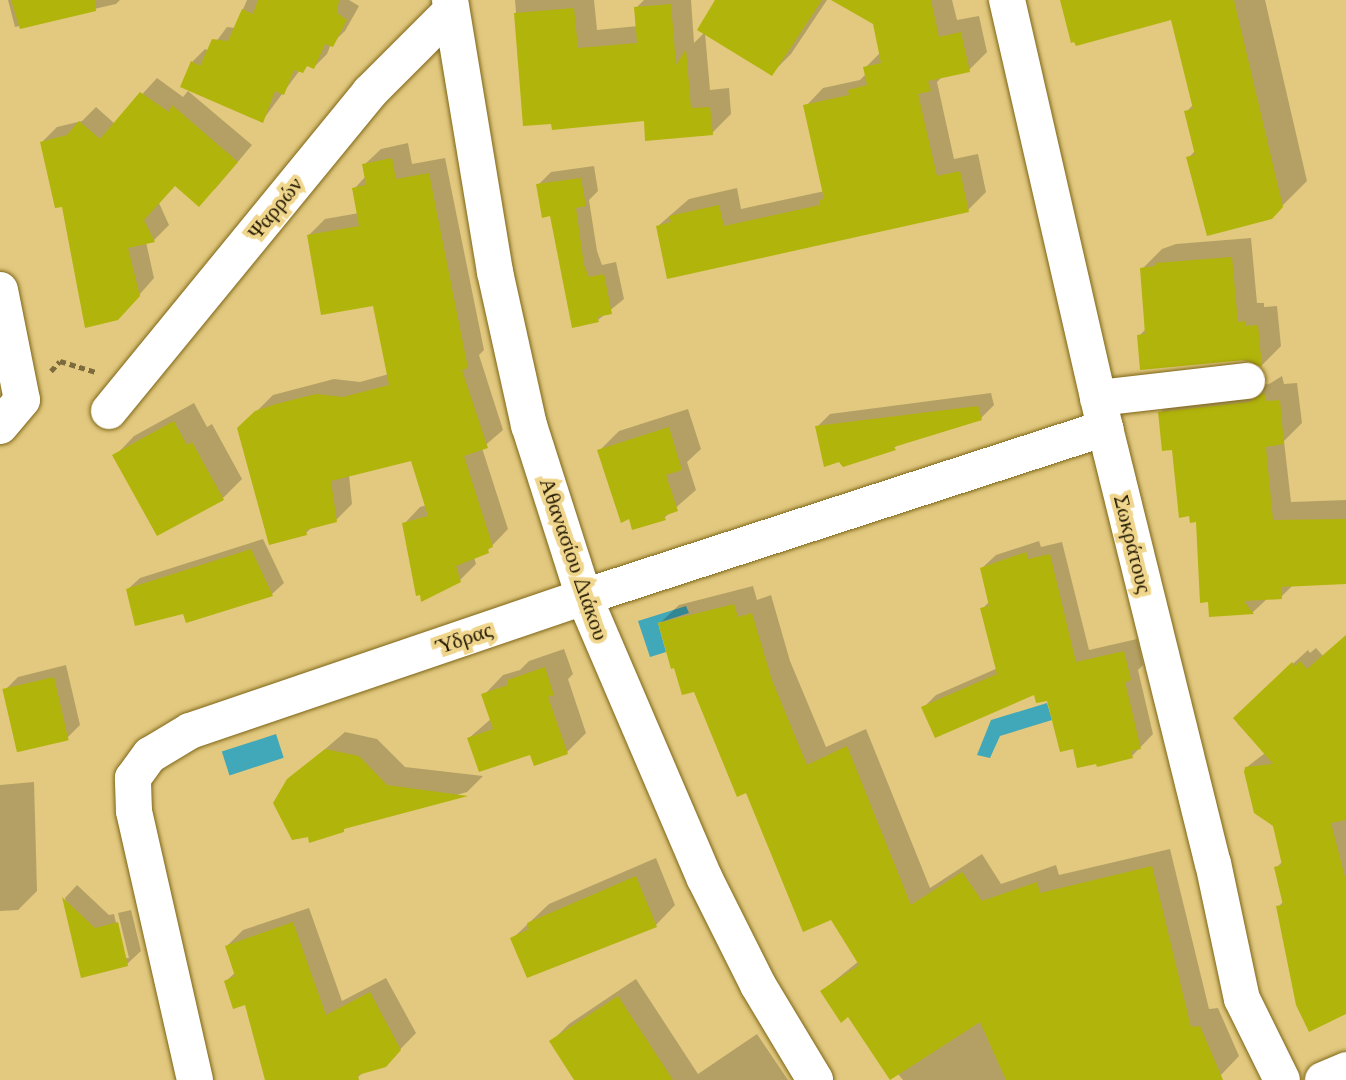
<!DOCTYPE html>
<meta charset="utf-8">
<style>
body{margin:0}
#map{position:relative;width:1346px;height:1080px;overflow:hidden;background:#e2c97f;font-family:Lora,serif}
div>[style]{position:absolute}
.water>*{inset:0;background:#40a8b9;transform-origin:0 0}
.shadow>*{inset:0;background:#0003}
.building>*{inset:0;background:#b1b40b;transform-origin:0 0}
.path>*{height:5px;margin-top:-2.5px;transform-origin:0;background:repeating-linear-gradient(90deg,#7d6b3c 0 6px,transparent 0 10px)}
.roads{filter:drop-shadow(0 0 2px #7e6618) drop-shadow(0 0 2px #7e6618)}
.minor>*{height:36px;margin:-18px;padding:0 18px;transform-origin:18px;border-radius:18px;background:#fff}
span{translate:-50% -50%;white-space:nowrap;text-align:center;line-height:1.15;-webkit-text-stroke:8px #f0d68c;paint-order:stroke}
.street-label{font-size:22px;color:#211700}
</style>
<div id="map">
<div class="water">
<i style="clip-path:polygon(686px 606px,689px 613px,658px 623px,666px 652px,650px 657px,638px 621px)"></i>
<i style="clip-path:polygon(1047px 703px,1052px 720px,1000px 736px,990px 758px,977px 755px,991px 720px)"></i>
<i style="left:276px;top:734px;width:25px;height:57px;rotate:72deg"></i>
</div>
<div class="shadow">
<i style="clip-path:polygon(8px 0,120px 0,116px 4px,15px 27px)"></i>
<i style="clip-path:polygon(247px 0,349px 0,359px 6px,345px 31px,331px 44px,327px 54px,314px 67px,309px 65px,300px 70px,262px 121px,192px 62px,205px 49px,209px 51px,227px 27px,235px 28px)"></i>
<i style="clip-path:polygon(515px 0,594px 0,597px 30px,638px 26px,636px 8px,644px 0,691px 0,694px 43px,704px 33px,718px 0,827px 0,791px 54px,772px 73px,705px 33px,710px 90px,729px 88px,731px 114px,712px 133px,645px 119px,525px 124px)"></i>
<i style="clip-path:polygon(835px 0,952px 0,957px 20px,979px 16px,987px 52px,969px 70px,944px 75px,937px 82px,954px 159px,978px 154px,986px 192px,968px 210px,668px 276px,658px 226px,689px 199px,737px 188px,741px 209px,825px 191px,806px 106px,823px 88px,860px 80px,866px 74px,865px 68px,881px 52px,874px 23px)"></i>
<i style="clip-path:polygon(1062px 0,1265px 0,1307px 181px,1270px 218px,1189px 157px,1196px 150px,1186px 112px,1194px 104px,1172px 18px)"></i>
<i style="clip-path:polygon(157px 78px,183px 97px,188px 91px,252px 145px,215px 189px,176px 184px,159px 203px,169px 225px,154px 240px,146px 242px,154px 278px,133px 302px,64px 204px,42px 142px,57px 127px,82px 121px,96px 107px,115px 124px)"></i>
<i style="clip-path:polygon(408px 143px,412px 164px,445px 158px,484px 350px,479px 355px,503px 430px,482px 448px,508px 529px,487px 551px,474px 557px,476px 564px,460px 580px,421px 592px,404px 524px,420px 507px,427px 505px,412px 458px,349px 475px,352px 504px,336px 520px,313px 526px,306px 533px,240px 428px,273px 395px,334px 379px,360px 382px,389px 374px,375px 303px,309px 235px,325px 219px,359px 213px,354px 189px,366px 176px,364px 165px,381px 149px)"></i>
<i style="clip-path:polygon(594px 166px,598px 191px,589px 200px,597px 251px,602px 265px,616px 262px,624px 299px,598px 320px,538px 185px,551px 172px)"></i>
<i style="clip-path:polygon(1251px 238px,1257px 303px,1264px 303px,1264px 307px,1277px 306px,1281px 346px,1262px 365px,1139px 336px,1147px 328px,1142px 269px,1162px 249px,1176px 244px)"></i>
<i style="clip-path:polygon(1282px 376px,1284px 384px,1297px 383px,1302px 423px,1284px 441px,1291px 502px,1346px 500px,1346px 582px,1294px 584px,1281px 597px,1268px 598px,1253px 612px,1211px 615px,1197px 520px,1160px 413px,1178px 395px,1269px 384px)"></i>
<i style="clip-path:polygon(991px 393px,994px 405px,980px 419px,900px 443px,894px 448px,817px 427px,830px 414px)"></i>
<i style="clip-path:polygon(194px 403px,207px 427px,212px 424px,242px 479px,223px 498px,115px 456px,134px 436px)"></i>
<i style="clip-path:polygon(688px 409px,701px 449px,687px 462px,696px 490px,664px 518px,600px 450px,619px 431px)"></i>
<i style="clip-path:polygon(263px 539px,284px 583px,272px 594px,184px 612px,128px 589px,140px 578px)"></i>
<i style="clip-path:polygon(1039px 541px,1041px 547px,1062px 542px,1089px 650px,1137px 639px,1143px 665px,1138px 670px,1153px 734px,1132px 756px,1074px 747px,1048px 698px,1036px 692px,923px 708px,936px 695px,998px 668px,982px 609px,990px 601px,982px 568px,996px 555px)"></i>
<i style="clip-path:polygon(753px 586px,757px 600px,771px 595px,790px 661px,826px 747px,866px 729px,930px 888px,982px 854px,1001px 884px,1056px 865px,1059px 875px,1170px 849px,1209px 1009px,1218px 1008px,1239px 1056px,1221px 1075px,1208px 1080px,903px 1080px,849px 1015px,822px 991px,859px 961px,748px 790px,660px 623px,679px 605px)"></i>
<i style="clip-path:polygon(1346px 636px,1346px 1012px,1278px 907px,1284px 901px,1276px 868px,1283px 861px,1274px 825px,1247px 767px,1265px 753px,1237px 723px,1238px 714px,1308px 650px,1310px 653px,1316px 648px,1323px 656px)"></i>
<i style="clip-path:polygon(564px 649px,573px 674px,568px 679px,586px 733px,567px 752px,532px 753px,469px 738px,492px 718px,484px 695px,503px 675px,520px 670px,529px 661px)"></i>
<i style="clip-path:polygon(66px 665px,80px 725px,67px 738px,5px 690px,18px 677px)"></i>
<i style="clip-path:polygon(345px 732px,377px 739px,405px 767px,483px 776px,467px 792px,348px 826px,343px 830px,288px 781px)"></i>
<i style="clip-path:polygon(34px 782px,37px 891px,18px 910px,0 911px,0 785px)"></i>
<i style="clip-path:polygon(656px 858px,675px 905px,656px 925px,513px 938px,549px 904px)"></i>
<i style="clip-path:polygon(77px 885px,109px 915px,114px 914px,124px 958px,129px 958px,118px 913px,131px 910px,141px 951px,127px 964px,83px 975px,65px 898px)"></i>
<i style="clip-path:polygon(309px 908px,342px 1001px,386px 978px,416px 1033px,385px 1065px,367px 1070px,354px 1080px,267px 1080px,247px 1002px,226px 981px,236px 972px,227px 946px,243px 930px)"></i>
<i style="clip-path:polygon(636px 979px,698px 1074px,757px 1034px,788px 1080px,576px 1080px,551px 1042px,569px 1024px)"></i>
</div>
<div class="building">
<i style="clip-path:polygon(11px 0,95px 0,96px 11px,20px 29px)"></i>
<i style="clip-path:polygon(258px 0,339px 0,337px 13px,347px 20px,333px 47px,325px 44px,314px 69px,307px 66px,303px 73px,294px 70px,284px 95px,275px 91px,263px 123px,180px 87px,191px 61px,200px 66px,212px 39px,228px 41px,242px 9px,253px 14px)"></i>
<i style="clip-path:polygon(715px 0,822px 0,772px 76px,697px 30px)"></i>
<i style="clip-path:polygon(831px 0,931px 0,939px 37px,961px 32px,970px 72px,928px 81px,931px 91px,918px 94px,937px 176px,960px 171px,969px 212px,667px 279px,656px 226px,671px 222px,669px 216px,719px 205px,724px 226px,820px 205px,819px 200px,824px 199px,803px 105px,849px 95px,848px 90px,867px 85px,863px 67px,881px 63px,873px 24px)"></i>
<i style="clip-path:polygon(1060px 0,1234px 0,1283px 207px,1272px 219px,1207px 236px,1186px 157px,1195px 155px,1184px 111px,1193px 109px,1171px 20px,1076px 46px,1074px 42px,1071px 43px)"></i>
<i style="clip-path:polygon(671px 4px,676px 65px,686px 49px,691px 108px,710px 107px,713px 135px,645px 141px,644px 121px,552px 130px,551px 124px,523px 126px,514px 13px,574px 8px,578px 48px,637px 43px,634px 7px)"></i>
<i style="clip-path:polygon(140px 92px,169px 112px,172px 105px,238px 162px,199px 207px,175px 186px,144px 220px,155px 242px,128px 248px,140px 296px,118px 320px,85px 328px,62px 207px,55px 208px,40px 142px,67px 135px,79px 121px,100px 139px)"></i>
<i style="clip-path:polygon(392px 158px,396px 179px,429px 173px,468px 368px,462px 370px,488px 448px,464px 456px,493px 547px,488px 549px,489px 553px,456px 566px,461px 582px,421px 602px,420px 595px,416px 596px,402px 523px,428px 516px,411px 461px,331px 481px,337px 522px,306px 530px,307px 535px,269px 545px,237px 428px,255px 411px,276px 404px,316px 394px,343px 397px,389px 385px,373px 306px,321px 315px,307px 235px,359px 226px,352px 188px,366px 185px,362px 164px)"></i>
<i style="clip-path:polygon(581px 178px,586px 206px,576px 208px,584px 265px,589px 277px,604px 274px,612px 314px,597px 317px,599px 322px,572px 328px,550px 216px,542px 218px,536px 184px)"></i>
<i style="clip-path:polygon(1232px 257px,1238px 322px,1245px 321px,1245px 326px,1258px 325px,1262px 367px,1245px 360px,1140px 370px,1137px 335px,1145px 334px,1140px 268px,1155px 266px,1155px 263px)"></i>
<i style="clip-path:polygon(1264px 392px,1266px 401px,1280px 400px,1284px 444px,1266px 447px,1273px 520px,1346px 519px,1346px 584px,1281px 587px,1282px 599px,1244px 601px,1254px 614px,1209px 617px,1208px 602px,1200px 603px,1196px 522px,1190px 523px,1189px 516px,1179px 518px,1172px 450px,1162px 451px,1158px 412px,1249px 402px)"></i>
<i style="clip-path:polygon(978px 406px,982px 420px,894px 447px,896px 450px,843px 467px,839px 462px,824px 467px,815px 426px)"></i>
<i style="clip-path:polygon(174px 421px,187px 445px,192px 442px,224px 500px,157px 536px,112px 455px)"></i>
<i style="clip-path:polygon(669px 427px,682px 470px,666px 475px,678px 511px,664px 516px,666px 520px,632px 530px,629px 519px,621px 523px,597px 450px)"></i>
<i style="clip-path:polygon(251px 549px,273px 596px,186px 623px,183px 614px,135px 626px,126px 589px)"></i>
<i style="clip-path:polygon(1026px 552px,1028px 559px,1050px 554px,1076px 662px,1124px 651px,1131px 680px,1125px 682px,1141px 749px,1131px 751px,1133px 758px,1097px 767px,1096px 764px,1077px 768px,1073px 749px,1060px 752px,1047px 701px,1036px 703px,1034px 695px,935px 738px,921px 707px,997px 674px,980px 608px,989px 606px,980px 568px)"></i>
<i style="clip-path:polygon(734px 604px,738px 617px,752px 613px,772px 680px,807px 765px,847px 746px,911px 905px,962px 872px,982px 901px,1037px 882px,1040px 893px,1152px 866px,1191px 1027px,1200px 1026px,1223px 1080px,1006px 1080px,980px 1022px,890px 1080px,848px 1017px,841px 1023px,820px 991px,859px 965px,831px 920px,803px 932px,746px 793px,737px 797px,694px 692px,682px 695px,674px 668px,671px 669px,658px 623px)"></i>
<i style="clip-path:polygon(1346px 635px,1346px 820px,1331px 823px,1346px 881px,1346px 1014px,1309px 1032px,1296px 1005px,1276px 906px,1283px 905px,1274px 867px,1282px 865px,1273px 826px,1254px 813px,1244px 772px,1245px 767px,1273px 764px,1233px 718px,1292px 662px,1295px 666px,1300px 661px,1307px 669px)"></i>
<i style="clip-path:polygon(545px 667px,554px 695px,548px 697px,568px 754px,534px 766px,530px 755px,479px 772px,467px 738px,493px 729px,481px 694px,508px 685px,507px 680px)"></i>
<i style="left:54px;top:677px;width:65px;height:53px;rotate:77deg"></i>
<i style="clip-path:polygon(325px 749px,359px 756px,387px 785px,468px 796px,344px 829px,344px 832px,309px 843px,308px 837px,292px 840px,273px 803px,287px 779px)"></i>
<i style="clip-path:polygon(636px 876px,657px 927px,527px 978px,510px 938px,529px 929px,527px 923px)"></i>
<i style="clip-path:polygon(62px 897px,95px 928px,118px 922px,128px 966px,81px 978px)"></i>
<i style="clip-path:polygon(293px 922px,326px 1015px,370px 992px,401px 1050px,386px 1067px,358px 1075px,359px 1080px,265px 1080px,245px 1005px,233px 1009px,224px 981px,235px 976px,225px 946px)"></i>
<i style="clip-path:polygon(618px 996px,673px 1080px,574px 1080px,549px 1041px)"></i>
</div>
<div class="path">
<i style="left:51px;top:371px;width:13px;rotate:-48deg"></i>
<i style="left:60px;top:361px;width:37px;rotate:17deg"></i>
</div>
<div class="roads">
<div class="minor">
<i style="left:450px;top:0;width:276px;rotate:80.6deg"></i>
<i style="left:495px;top:272px;width:157px;rotate:77.5deg"></i>
<i style="left:529px;top:425px;width:181px;rotate:72.3deg"></i>
<i style="left:584px;top:597px;width:305px;rotate:66.8deg"></i>
<i style="left:704px;top:877px;width:121px;rotate:63.4deg"></i>
<i style="left:758px;top:985px;width:111px;rotate:59deg"></i>
<i style="left:1007px;top:0;width:439px;rotate:77.1deg"></i>
<i style="left:1105px;top:428px;width:448px;rotate:76.1deg"></i>
<i style="left:1213px;top:863px;width:139px;rotate:78deg"></i>
<i style="left:1242px;top:999px;width:90px;rotate:63.7deg"></i>
<i style="left:0;top:290px;width:112px;rotate:78.7deg"></i>
<i style="left:22px;top:400px;width:34px;rotate:130deg"></i>
<i style="left:1098px;top:398px;width:150px;rotate:-6.5deg"></i>
<i style="left:109px;top:411px;width:412px;rotate:-50.7deg"></i>
<i style="left:370px;top:92px;width:113px;rotate:-45deg"></i>
<i style="left:195px;top:1080px;width:276px;rotate:-102.8deg"></i>
<i style="left:134px;top:811px;width:33px;rotate:-92deg"></i>
<i style="left:133px;top:778px;width:29px;rotate:-54deg"></i>
<i style="left:150px;top:755px;width:47px;rotate:-31deg"></i>
<i style="left:190px;top:731px;width:416px;rotate:-18.8deg"></i>
<i style="left:584px;top:597px;width:548px;rotate:-17.97deg"></i>
<i style="left:1323px;top:1080px;width:25px;rotate:-23deg"></i>
</div>
</div>
<div class="street-label">
<span style="left:275px;top:208px;rotate:-51deg">Ψαρρών</span>
<span style="left:1133px;top:544px;rotate:76deg">Σωκράτους</span>
<span style="left:574px;top:559px;rotate:71deg">Αθανασίου Διάκου</span>
<span style="left:464px;top:638px;rotate:-19deg">Ύδρας</span>
</div>
</div>
